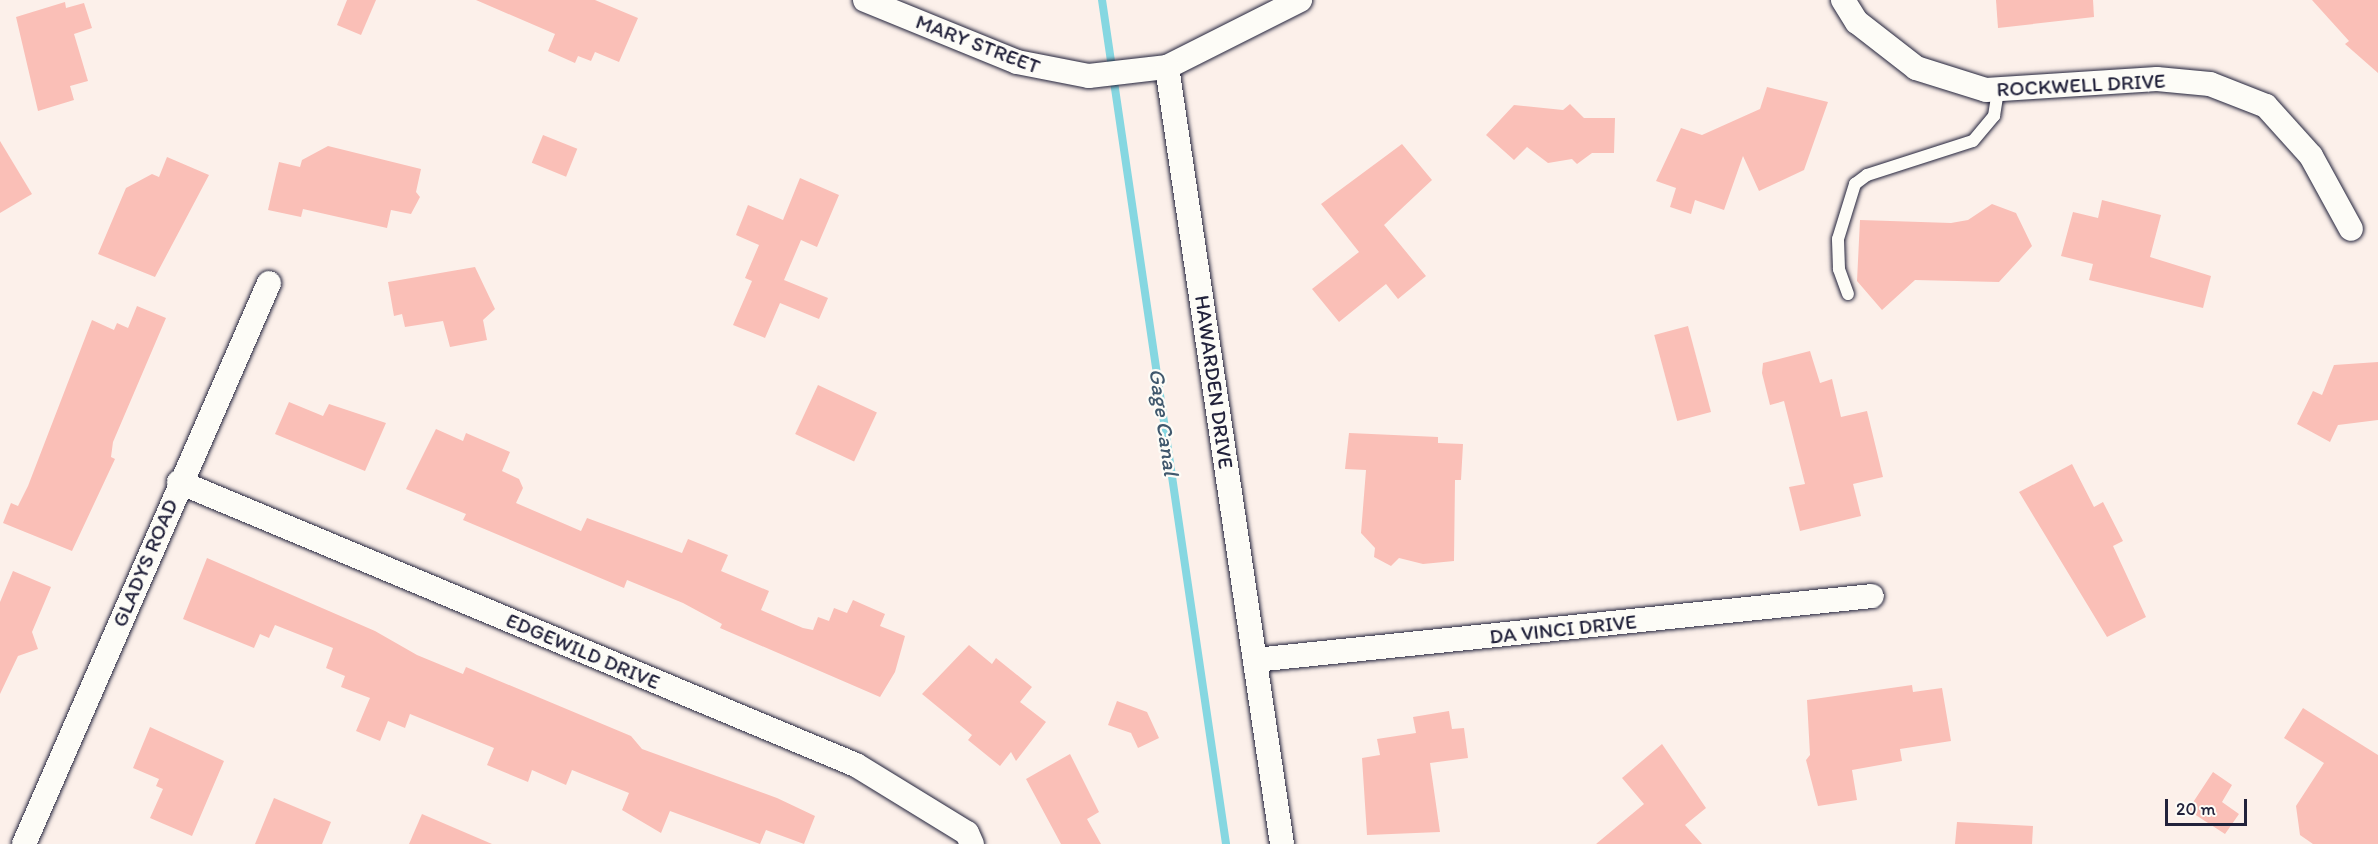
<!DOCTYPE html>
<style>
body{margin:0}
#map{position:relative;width:2378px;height:844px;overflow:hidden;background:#fcf0ea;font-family:Itim,sans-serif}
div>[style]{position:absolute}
.stream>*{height:8px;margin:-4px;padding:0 4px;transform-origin:4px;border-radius:4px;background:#86d7e1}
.building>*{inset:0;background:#fabfb7;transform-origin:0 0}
.roads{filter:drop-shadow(0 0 2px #22223b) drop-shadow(0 0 2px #22223b)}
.lane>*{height:12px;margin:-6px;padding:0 6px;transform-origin:6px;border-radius:6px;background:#fdfcf7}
.street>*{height:24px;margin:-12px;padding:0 12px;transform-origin:12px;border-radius:12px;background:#fdfcf7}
span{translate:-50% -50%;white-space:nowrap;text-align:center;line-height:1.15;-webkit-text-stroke:4.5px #fdfcf7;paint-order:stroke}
.street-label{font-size:21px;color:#22223b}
.water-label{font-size:22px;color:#40586d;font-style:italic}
.scale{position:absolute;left:2165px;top:799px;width:82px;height:27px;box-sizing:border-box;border:3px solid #22223b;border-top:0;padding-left:8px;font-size:18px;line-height:21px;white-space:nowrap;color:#22223b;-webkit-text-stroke:4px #fdfcf7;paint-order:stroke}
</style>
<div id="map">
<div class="stream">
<i style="left:1102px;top:0;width:853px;rotate:81.64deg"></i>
</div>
<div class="building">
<i style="clip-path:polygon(347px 0,376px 0,361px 35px,337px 25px)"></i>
<i style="clip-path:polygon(476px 0,595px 0,638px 18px,619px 62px,595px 52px,591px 61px,578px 56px,575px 63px,548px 51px,555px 34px)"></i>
<i style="clip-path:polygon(1996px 0,2093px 0,2094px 17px,1998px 28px)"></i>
<i style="clip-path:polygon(2312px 0,2378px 0,2378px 73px,2345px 44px,2349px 41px)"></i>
<i style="clip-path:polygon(65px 2px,66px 8px,84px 3px,92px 28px,74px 34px,88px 81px,70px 86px,74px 100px,38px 111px,16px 17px)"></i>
<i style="clip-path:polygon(1767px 87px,1828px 102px,1804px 170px,1759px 191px,1743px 156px,1724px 210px,1695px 200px,1691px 214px,1670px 207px,1676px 188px,1656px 181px,1681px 128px,1702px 135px,1760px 109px)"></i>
<i style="clip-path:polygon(1570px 104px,1584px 118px,1615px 118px,1614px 153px,1592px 153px,1577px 164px,1572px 159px,1548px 163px,1527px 147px,1514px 160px,1486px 135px,1514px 105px,1563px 110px)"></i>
<i style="left:543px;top:135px;width:37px;height:30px;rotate:22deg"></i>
<i style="clip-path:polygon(0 141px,32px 194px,0 213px)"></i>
<i style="clip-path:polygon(1402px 144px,1432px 180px,1384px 225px,1426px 276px,1398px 299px,1386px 284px,1339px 322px,1312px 289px,1359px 252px,1321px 204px)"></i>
<i style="clip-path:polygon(328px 146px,421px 169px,416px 192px,420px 197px,411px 214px,391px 210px,387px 228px,303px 209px,301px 217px,268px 210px,279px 162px,300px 167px,302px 160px)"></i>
<i style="clip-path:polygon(167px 157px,209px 175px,155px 277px,98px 254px,126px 188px,152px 174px,159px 177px)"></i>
<i style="clip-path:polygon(800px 178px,839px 195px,817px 247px,801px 240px,784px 280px,828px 298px,819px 319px,780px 303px,765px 338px,733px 325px,752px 281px,745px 278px,759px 245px,736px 235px,748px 205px,783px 220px)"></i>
<i style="clip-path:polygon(2102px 200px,2161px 215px,2150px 257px,2211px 276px,2203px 308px,2089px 280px,2093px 264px,2061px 256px,2073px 212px,2098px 218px)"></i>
<i style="clip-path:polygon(1992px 204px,2016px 213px,2032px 246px,1999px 282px,1915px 280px,1882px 310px,1857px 281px,1860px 220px,1951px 223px,1968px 220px)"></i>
<i style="clip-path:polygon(475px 267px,495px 309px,483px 320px,487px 340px,450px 347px,443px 321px,405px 327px,402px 314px,394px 316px,388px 282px)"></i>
<i style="clip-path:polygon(137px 306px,166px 318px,113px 442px,111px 457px,115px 459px,72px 551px,3px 523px,11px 503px,18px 506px,28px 486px,92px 320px,114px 330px,117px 323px,128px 328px)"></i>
<i style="left:1688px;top:326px;width:89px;height:35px;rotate:75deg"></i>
<i style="clip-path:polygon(1810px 351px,1820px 383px,1832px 379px,1841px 417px,1867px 411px,1883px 477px,1853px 484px,1861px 516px,1800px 531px,1789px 487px,1805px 484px,1784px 401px,1770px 405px,1762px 373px,1763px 363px)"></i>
<i style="clip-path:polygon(2378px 362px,2378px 420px,2338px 425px,2330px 442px,2297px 424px,2313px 391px,2322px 395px,2334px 365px)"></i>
<i style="left:818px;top:385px;width:65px;height:54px;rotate:25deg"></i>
<i style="clip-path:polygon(289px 402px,323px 416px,329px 404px,386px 423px,365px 471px,275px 434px)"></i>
<i style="clip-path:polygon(436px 429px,463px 441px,466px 433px,510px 452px,502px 471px,519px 479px,523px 488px,516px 503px,581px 531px,587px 518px,682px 553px,688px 539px,728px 555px,721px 571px,769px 591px,761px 610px,803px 628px,813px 630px,818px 617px,829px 621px,834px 608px,847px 613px,853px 600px,885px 614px,880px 626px,905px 636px,895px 672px,880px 697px,720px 628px,722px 624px,683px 603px,627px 580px,624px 588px,463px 520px,466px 514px,406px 489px)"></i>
<i style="clip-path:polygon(1349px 433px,1438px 437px,1438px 443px,1463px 444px,1461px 480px,1455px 480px,1454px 561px,1423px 564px,1399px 558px,1391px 566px,1374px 557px,1375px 548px,1361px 533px,1366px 470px,1345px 469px)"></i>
<i style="clip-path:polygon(2072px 464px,2094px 507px,2103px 502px,2123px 541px,2113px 546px,2146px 617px,2107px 637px,2019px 492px)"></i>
<i style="clip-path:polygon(207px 558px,375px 631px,417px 655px,463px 674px,466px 667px,631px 736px,642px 749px,777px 798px,815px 816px,804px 844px,766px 830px,760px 844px,670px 811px,661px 833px,622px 810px,629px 793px,572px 770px,566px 785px,532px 770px,528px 782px,487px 765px,494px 748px,410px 714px,405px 728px,388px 721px,380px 741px,356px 731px,370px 698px,341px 687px,345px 676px,326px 668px,333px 648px,275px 625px,269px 638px,260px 634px,254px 648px,183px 619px)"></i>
<i style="clip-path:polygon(13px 571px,51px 587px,32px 632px,38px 649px,18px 656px,0 694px,0 602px)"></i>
<i style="clip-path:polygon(969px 645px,992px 664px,996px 658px,1032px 687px,1020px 702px,1046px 722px,1016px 761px,1011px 752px,1000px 766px,968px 740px,972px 735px,922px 694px)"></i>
<i style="clip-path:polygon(1912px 685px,1913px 692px,1942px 688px,1951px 741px,1900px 749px,1902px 761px,1852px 770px,1857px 800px,1818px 806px,1806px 760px,1810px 755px,1807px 700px)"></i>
<i style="clip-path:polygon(1117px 701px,1147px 712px,1159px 738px,1138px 748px,1131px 733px,1108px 725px)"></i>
<i style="clip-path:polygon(2303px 708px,2378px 755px,2378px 844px,2313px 844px,2300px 835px,2296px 806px,2324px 763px,2284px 738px)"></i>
<i style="clip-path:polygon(1449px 711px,1452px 729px,1464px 728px,1468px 758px,1430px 763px,1440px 832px,1367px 835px,1362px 758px,1380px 755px,1377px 739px,1416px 733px,1413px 717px)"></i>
<i style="clip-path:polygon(150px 727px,224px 761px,192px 836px,150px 818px,163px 789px,156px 786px,159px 779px,133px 768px)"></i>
<i style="clip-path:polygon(1662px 744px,1706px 808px,1685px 825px,1702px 844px,1596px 844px,1644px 804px,1622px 778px)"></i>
<i style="clip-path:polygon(1070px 754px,1099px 812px,1087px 819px,1101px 844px,1061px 844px,1026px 779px)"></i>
<i style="clip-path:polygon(2213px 772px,2232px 785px,2222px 802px,2239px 814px,2225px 834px,2188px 810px)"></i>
<i style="clip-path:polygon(274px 798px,331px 822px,322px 844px,255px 844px)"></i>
<i style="clip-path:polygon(422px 814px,492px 844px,409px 844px)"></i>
<i style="clip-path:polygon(1957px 822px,2033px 826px,2032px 844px,1955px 844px)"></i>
</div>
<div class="roads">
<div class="lane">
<i style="left:1848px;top:294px;width:27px;rotate:-110deg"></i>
<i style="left:1839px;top:269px;width:30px;rotate:-92deg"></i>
<i style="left:1838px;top:239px;width:58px;rotate:-72.8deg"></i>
<i style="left:1855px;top:184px;width:15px;rotate:-37deg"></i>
<i style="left:1867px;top:175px;width:111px;rotate:-17.8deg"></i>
<i style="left:1973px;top:141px;width:33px;rotate:-50deg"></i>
<i style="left:1994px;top:116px;width:26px;rotate:-81deg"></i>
</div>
<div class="street">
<i style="left:865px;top:0;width:164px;rotate:22.2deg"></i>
<i style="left:1017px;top:62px;width:73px;rotate:11deg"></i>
<i style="left:1089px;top:76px;width:79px;rotate:-6.6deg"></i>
<i style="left:1167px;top:67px;width:149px;rotate:-26.7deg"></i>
<i style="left:1843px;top:0;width:26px;rotate:58deg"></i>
<i style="left:1857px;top:22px;width:75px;rotate:37.9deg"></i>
<i style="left:1916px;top:68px;width:73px;rotate:17.4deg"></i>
<i style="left:1986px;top:90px;width:171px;rotate:-3.7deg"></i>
<i style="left:2157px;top:79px;width:53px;rotate:5.4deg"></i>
<i style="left:2210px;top:84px;width:60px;rotate:21.4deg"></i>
<i style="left:2266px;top:106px;width:67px;rotate:48deg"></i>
<i style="left:2311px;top:156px;width:83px;rotate:61.3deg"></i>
<i style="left:1167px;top:67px;width:785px;rotate:81.58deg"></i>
<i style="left:179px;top:482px;width:734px;rotate:22.69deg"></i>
<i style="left:856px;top:765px;width:130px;rotate:31.5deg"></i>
<i style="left:967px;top:833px;width:12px;rotate:66deg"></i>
<i style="left:1255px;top:660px;width:620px;rotate:-5.92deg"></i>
<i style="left:24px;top:844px;width:612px;rotate:-66.41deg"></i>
</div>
</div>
<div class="street-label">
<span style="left:978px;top:44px;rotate:21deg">MARY STREET</span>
<span style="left:2081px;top:85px;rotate:-3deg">ROCKWELL DRIVE</span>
<span style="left:1214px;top:382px;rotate:82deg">HAWARDEN DRIVE</span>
<span style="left:145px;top:563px;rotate:-67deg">GLADYS ROAD</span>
<span style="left:1563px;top:629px;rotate:-6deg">DA VINCI DRIVE</span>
<span style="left:583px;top:651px;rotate:23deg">EDGEWILD DRIVE</span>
</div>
<div class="water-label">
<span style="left:1164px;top:422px;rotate:82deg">Gage Canal</span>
</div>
<div class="scale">20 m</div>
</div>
